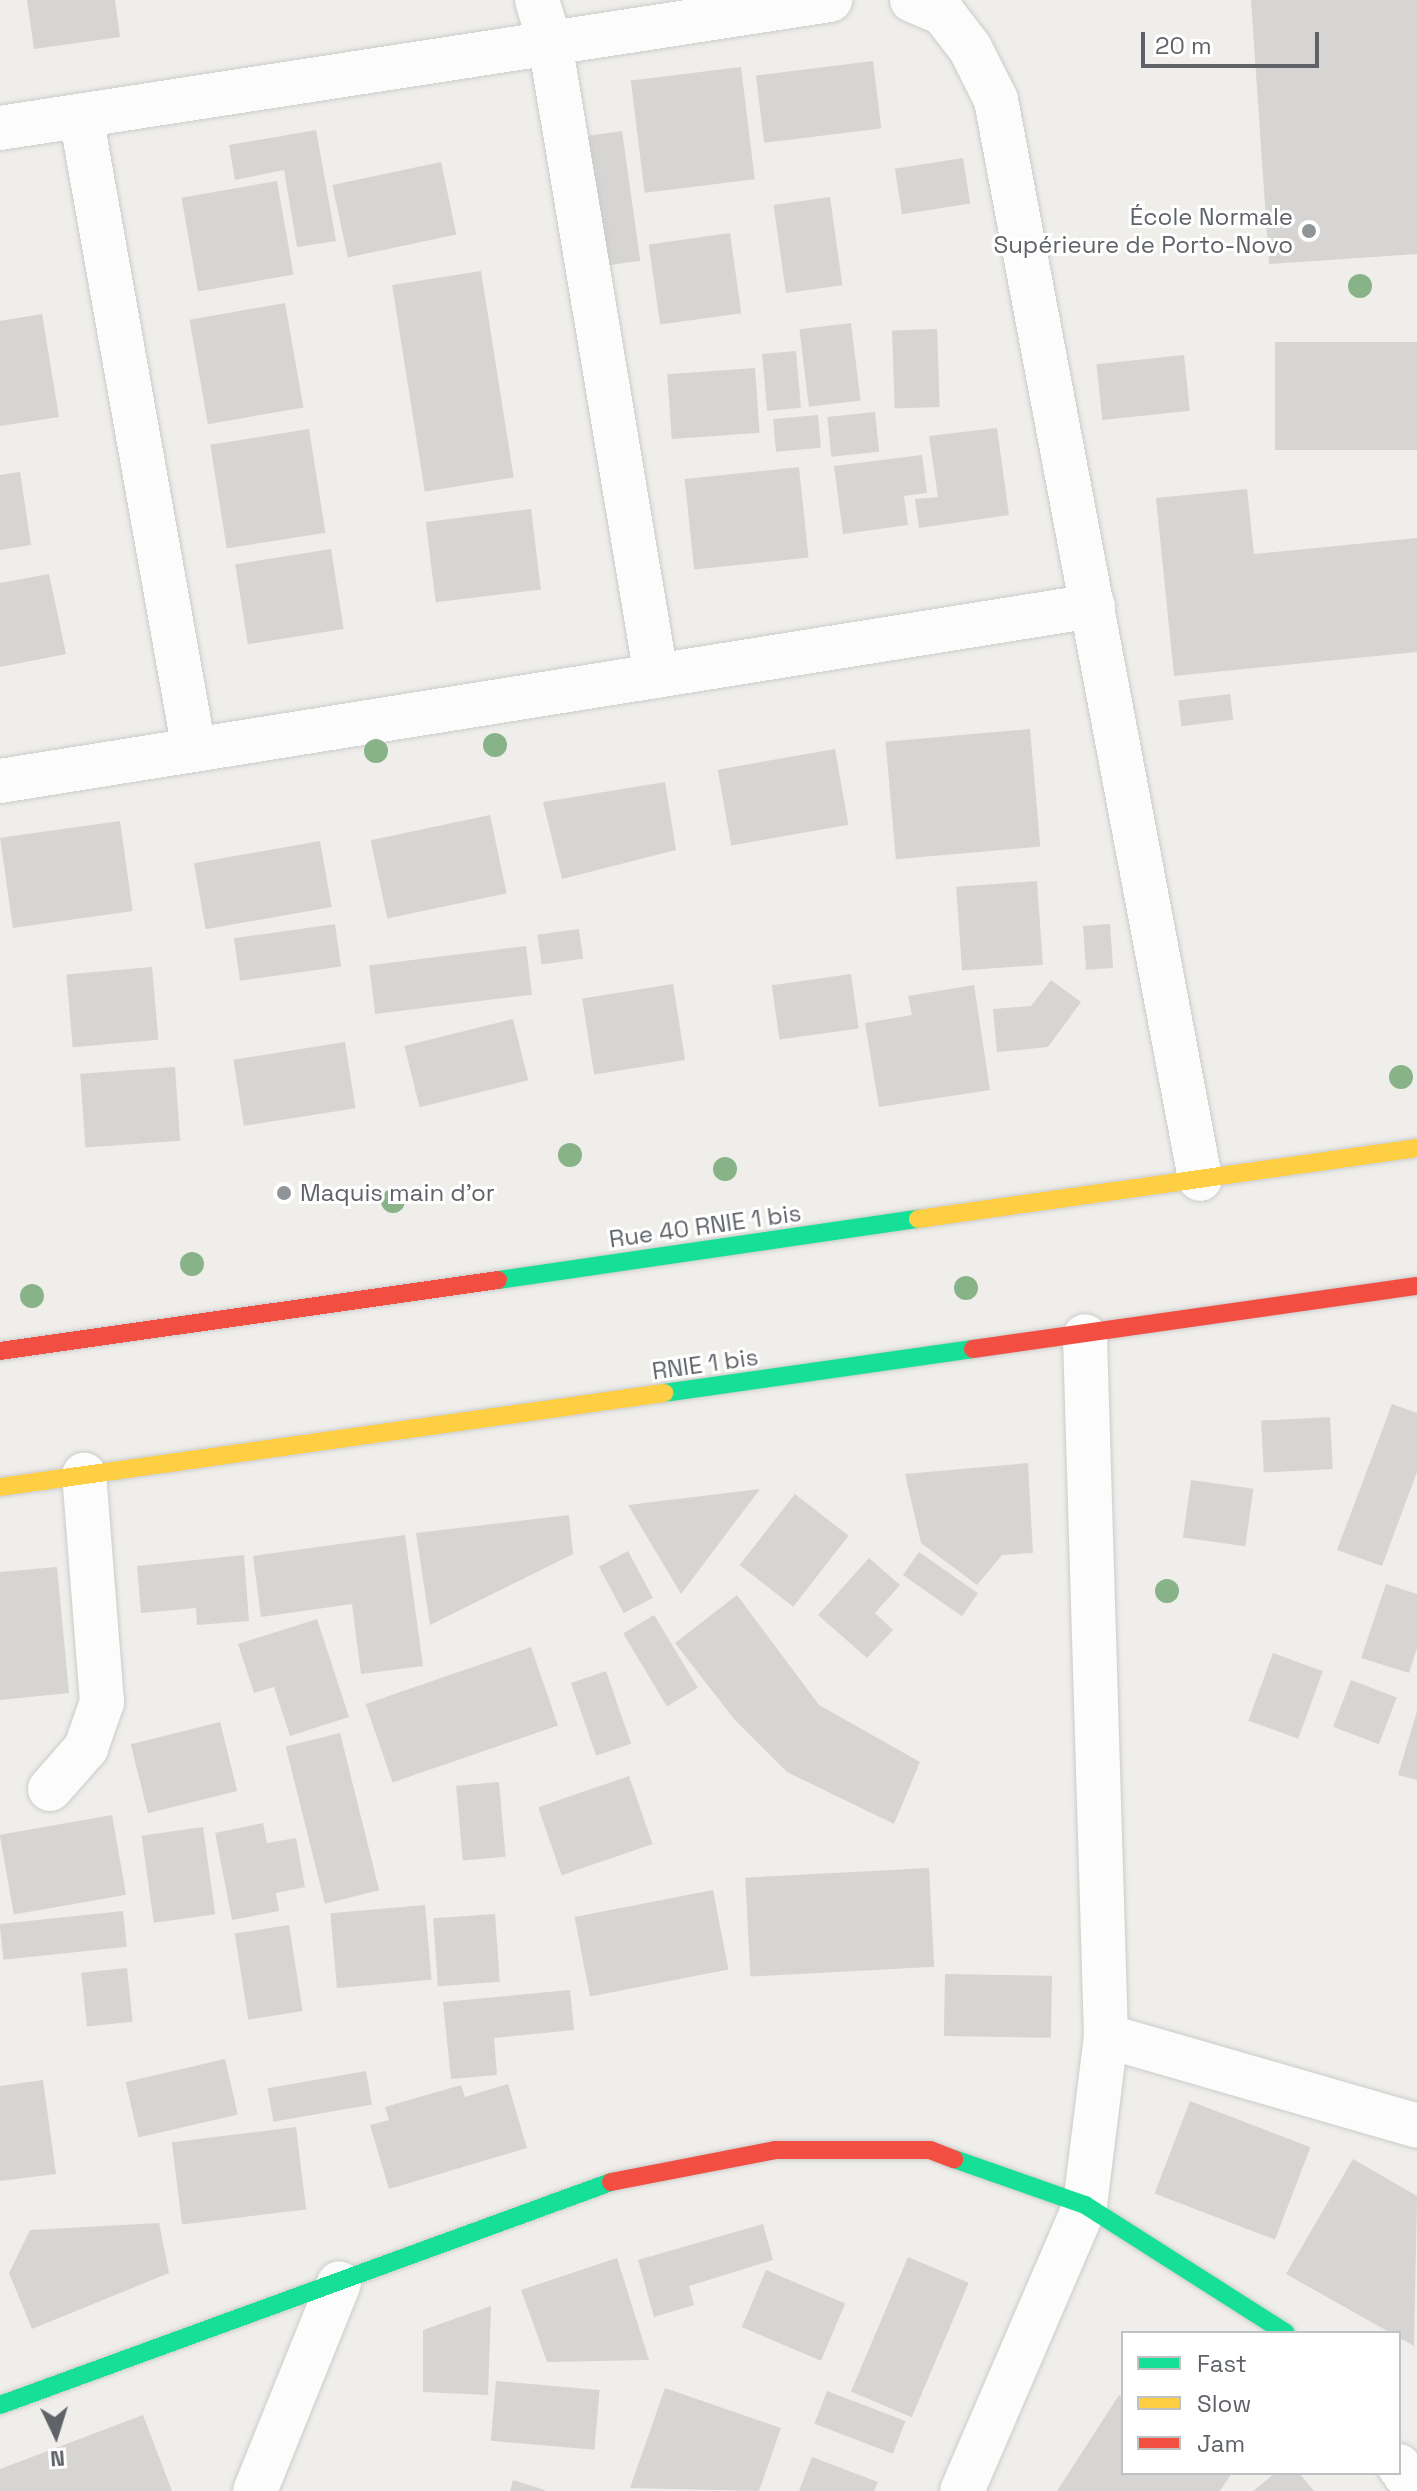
<!DOCTYPE html>
<meta charset="utf-8">
<style>
body{margin:0}
#map{position:relative;width:1417px;height:2491px;overflow:hidden;background:#efeeea;font-family:"Space Grotesk",sans-serif}
div>[style]{position:absolute}
.building>*{inset:0;background:#d6d5d3;transform-origin:0 0}
.roads{filter:drop-shadow(0 0 2px #cbcccc) drop-shadow(0 0 2px #cbcccc)}
.street>*{height:44px;margin:-22px;padding:0 22px;transform-origin:22px;border-radius:22px;background:#fdfcfc}
.fast>*{height:18px;margin:-9px;padding:0 9px;transform-origin:9px;border-radius:9px;background:#16e098}
.slow>*{height:18px;margin:-9px;padding:0 9px;transform-origin:9px;border-radius:9px;background:#ffcf43}
.jam>*{height:18px;margin:-9px;padding:0 9px;transform-origin:9px;border-radius:9px;background:#f24e42}
.trees>*{width:24px;height:24px;margin:-12px;border-radius:50%;background:#88b388}
.dots>*{width:22px;height:22px;translate:-50% -50%;box-sizing:border-box;border:4px solid #fff;border-radius:50%}
span{translate:-50% -50%;white-space:nowrap;text-align:center;line-height:1.15;-webkit-text-stroke:6px #fff;paint-order:stroke}
.poi-label{font-size:24px;color:#5f6368}
.right{translate:-100% -50%;text-align:right}
.left{translate:0 -50%;text-align:left}
.street-label{font-size:24px;color:#5f6368}
.legend{position:absolute;left:1121px;top:2331px;width:280px;height:144px;box-sizing:border-box;background:#fff;border:2px solid #bfc1c3;margin:0;padding:10px 14px;list-style:none;font-size:24px;color:#5f6368}
.legend li{display:flex;align-items:center;gap:16px;height:40px}
.legend b{width:40px;border:2px solid #bfc1c3}
.north{position:absolute;left:16px;top:2395px;width:80px;height:80px;-webkit-text-stroke:6px #fff;paint-order:stroke;rotate:176deg;font-size:22px;font-weight:700;line-height:32px;text-align:center;color:#5f6368}
.north::after{content:'';display:block;margin:auto;width:28px;height:36px;background:#5f6368;clip-path:polygon(50% 0,100% 100%,50% 72%,0 100%)}
.scale{position:absolute;left:1141px;top:32px;width:178px;height:36px;box-sizing:border-box;border:4px solid #5f6368;border-top:0;padding-left:10px;font-size:24px;line-height:28px;white-space:nowrap;color:#5f6368;-webkit-text-stroke:6px #fff;paint-order:stroke}
</style>
<div id="map">
<div class="building">
<i style="clip-path:polygon(27px 0,115px 0,120px 37px,34px 49px)"></i>
<i style="clip-path:polygon(1251px 0,1417px 0,1417px 254px,1269px 264px)"></i>
<i style="left:873px;top:61px;width:68px;height:118px;rotate:83deg"></i>
<i style="left:741px;top:67px;width:113px;height:111px;rotate:83deg"></i>
<i style="clip-path:polygon(316px 130px,336px 241px,297px 247px,284px 170px,235px 180px,229px 145px)"></i>
<i style="left:622px;top:131px;width:131px;height:41px;rotate:82deg"></i>
<i style="left:963px;top:158px;width:46px;height:69px;rotate:81deg"></i>
<i style="left:441px;top:162px;width:74px;height:111px;rotate:78deg"></i>
<i style="left:277px;top:181px;width:95px;height:97px;rotate:80deg"></i>
<i style="left:830px;top:197px;width:89px;height:57px;rotate:82deg"></i>
<i style="left:730px;top:233px;width:81px;height:82px;rotate:82deg"></i>
<i style="left:481px;top:271px;width:209px;height:90px;rotate:81deg"></i>
<i style="left:285px;top:303px;width:106px;height:97px;rotate:80deg"></i>
<i style="clip-path:polygon(42px 314px,59px 417px,0 426px,0 321px)"></i>
<i style="left:851px;top:323px;width:78px;height:52px;rotate:83deg"></i>
<i style="left:937px;top:329px;width:78px;height:45px;rotate:88deg"></i>
<i style="left:1417px;top:342px;width:108px;height:142px;rotate:90deg"></i>
<i style="left:796px;top:351px;width:57px;height:34px;rotate:85deg"></i>
<i style="left:1184px;top:355px;width:56px;height:88px;rotate:84deg"></i>
<i style="left:755px;top:368px;width:65px;height:88px;rotate:86deg"></i>
<i style="left:875px;top:412px;width:40px;height:48px;rotate:84deg"></i>
<i style="left:818px;top:415px;width:33px;height:45px;rotate:85deg"></i>
<i style="clip-path:polygon(997px 428px,1009px 515px,919px 528px,915px 499px,938px 497px,929px 436px)"></i>
<i style="left:309px;top:429px;width:105px;height:100px;rotate:81deg"></i>
<i style="clip-path:polygon(922px 455px,927px 493px,904px 496px,908px 525px,843px 534px,834px 466px)"></i>
<i style="left:799px;top:467px;width:91px;height:115px;rotate:84deg"></i>
<i style="clip-path:polygon(20px 472px,31px 545px,0 550px,0 475px)"></i>
<i style="clip-path:polygon(1247px 489px,1254px 554px,1417px 538px,1417px 652px,1174px 676px,1156px 498px)"></i>
<i style="left:531px;top:509px;width:81px;height:106px;rotate:83deg"></i>
<i style="left:331px;top:549px;width:81px;height:97px;rotate:81deg"></i>
<i style="clip-path:polygon(49px 574px,66px 654px,0 667px,0 583px)"></i>
<i style="left:1230px;top:694px;width:26px;height:52px;rotate:83deg"></i>
<i style="left:1030px;top:729px;width:118px;height:145px;rotate:85deg"></i>
<i style="left:835px;top:749px;width:77px;height:119px;rotate:80deg"></i>
<i style="clip-path:polygon(665px 782px,676px 850px,562px 879px,543px 802px)"></i>
<i style="left:490px;top:815px;width:80px;height:122px;rotate:78deg"></i>
<i style="left:120px;top:821px;width:91px;height:121px;rotate:82deg"></i>
<i style="left:320px;top:841px;width:67px;height:128px;rotate:80deg"></i>
<i style="left:1037px;top:881px;width:84px;height:81px;rotate:86deg"></i>
<i style="left:335px;top:924px;width:43px;height:102px;rotate:82deg"></i>
<i style="left:1110px;top:924px;width:44px;height:27px;rotate:86deg"></i>
<i style="left:579px;top:929px;width:30px;height:42px;rotate:82deg"></i>
<i style="left:526px;top:946px;width:49px;height:158px;rotate:83deg"></i>
<i style="left:152px;top:967px;width:73px;height:86px;rotate:85deg"></i>
<i style="left:851px;top:974px;width:55px;height:80px;rotate:82deg"></i>
<i style="clip-path:polygon(1051px 980px,1081px 1002px,1048px 1047px,997px 1052px,993px 1009px,1031px 1006px)"></i>
<i style="left:673px;top:984px;width:77px;height:92px;rotate:81deg"></i>
<i style="clip-path:polygon(974px 985px,990px 1090px,879px 1107px,865px 1023px,912px 1015px,908px 996px)"></i>
<i style="left:513px;top:1019px;width:63px;height:112px;rotate:76deg"></i>
<i style="left:345px;top:1042px;width:67px;height:113px;rotate:81deg"></i>
<i style="left:175px;top:1067px;width:74px;height:95px;rotate:86deg"></i>
<i style="clip-path:polygon(1392px 1404px,1417px 1413px,1417px 1472px,1382px 1566px,1337px 1550px)"></i>
<i style="left:1330px;top:1417px;width:52px;height:69px;rotate:87deg"></i>
<i style="clip-path:polygon(1028px 1463px,1033px 1553px,1002px 1555px,977px 1585px,921px 1543px,905px 1474px)"></i>
<i style="left:1191px;top:1480px;width:63px;height:58px;rotate:8deg"></i>
<i style="clip-path:polygon(760px 1489px,681px 1594px,628px 1505px)"></i>
<i style="left:795px;top:1494px;width:68px;height:90px;rotate:38deg"></i>
<i style="clip-path:polygon(569px 1515px,573px 1554px,430px 1625px,416px 1533px)"></i>
<i style="clip-path:polygon(405px 1535px,423px 1666px,361px 1674px,352px 1604px,261px 1617px,253px 1556px)"></i>
<i style="left:628px;top:1551px;width:53px;height:33px;rotate:62deg"></i>
<i style="left:919px;top:1552px;width:72px;height:28px;rotate:35deg"></i>
<i style="clip-path:polygon(244px 1555px,249px 1621px,197px 1625px,196px 1608px,141px 1613px,137px 1566px)"></i>
<i style="clip-path:polygon(869px 1558px,900px 1585px,875px 1613px,893px 1630px,867px 1658px,818px 1615px)"></i>
<i style="clip-path:polygon(57px 1567px,69px 1693px,0 1700px,0 1572px)"></i>
<i style="clip-path:polygon(1386px 1584px,1417px 1594px,1417px 1648px,1409px 1673px,1361px 1658px)"></i>
<i style="clip-path:polygon(737px 1595px,819px 1705px,920px 1762px,894px 1824px,787px 1772px,734px 1719px,675px 1643px)"></i>
<i style="left:654px;top:1615px;width:85px;height:36px;rotate:59deg"></i>
<i style="clip-path:polygon(317px 1619px,349px 1717px,290px 1736px,274px 1687px,254px 1693px,238px 1644px)"></i>
<i style="left:531px;top:1647px;width:83px;height:175px;rotate:71deg"></i>
<i style="left:1273px;top:1653px;width:53px;height:72px;rotate:20deg"></i>
<i style="left:606px;top:1671px;width:77px;height:37px;rotate:71deg"></i>
<i style="left:1351px;top:1680px;width:49px;height:50px;rotate:21deg"></i>
<i style="clip-path:polygon(1417px 1711px,1417px 1780px,1398px 1775px)"></i>
<i style="left:220px;top:1722px;width:71px;height:92px;rotate:76deg"></i>
<i style="left:340px;top:1733px;width:162px;height:56px;rotate:76deg"></i>
<i style="left:629px;top:1776px;width:72px;height:96px;rotate:71deg"></i>
<i style="left:499px;top:1782px;width:75px;height:43px;rotate:85deg"></i>
<i style="left:112px;top:1815px;width:81px;height:114px;rotate:80deg"></i>
<i style="clip-path:polygon(263px 1823px,267px 1843px,296px 1838px,305px 1887px,276px 1893px,279px 1911px,232px 1920px,215px 1833px)"></i>
<i style="left:203px;top:1827px;width:88px;height:62px;rotate:82deg"></i>
<i style="left:929px;top:1868px;width:99px;height:184px;rotate:87deg"></i>
<i style="left:713px;top:1890px;width:81px;height:141px;rotate:79deg"></i>
<i style="left:425px;top:1905px;width:75px;height:95px;rotate:85deg"></i>
<i style="left:123px;top:1911px;width:36px;height:124px;rotate:84deg"></i>
<i style="left:495px;top:1914px;width:68px;height:62px;rotate:86deg"></i>
<i style="left:289px;top:1925px;width:87px;height:55px;rotate:81deg"></i>
<i style="left:127px;top:1968px;width:54px;height:46px;rotate:84deg"></i>
<i style="left:945px;top:1974px;width:107px;height:62px;rotate:1deg"></i>
<i style="clip-path:polygon(570px 1990px,574px 2030px,494px 2038px,497px 2075px,451px 2079px,443px 2002px)"></i>
<i style="left:225px;top:2059px;width:57px;height:102px;rotate:77deg"></i>
<i style="left:366px;top:2071px;width:34px;height:100px;rotate:80deg"></i>
<i style="clip-path:polygon(43px 2080px,56px 2174px,0 2181px,0 2086px)"></i>
<i style="clip-path:polygon(508px 2084px,527px 2148px,389px 2189px,370px 2125px,389px 2120px,385px 2107px,461px 2085px,465px 2097px)"></i>
<i style="left:1190px;top:2101px;width:129px;height:99px;rotate:21deg"></i>
<i style="left:296px;top:2127px;width:83px;height:125px;rotate:83deg"></i>
<i style="clip-path:polygon(1353px 2159px,1417px 2196px,1414px 2346px,1286px 2274px)"></i>
<i style="clip-path:polygon(159px 2223px,169px 2273px,32px 2329px,9px 2273px,30px 2230px)"></i>
<i style="clip-path:polygon(763px 2224px,773px 2260px,689px 2286px,694px 2305px,654px 2317px,638px 2260px)"></i>
<i style="left:908px;top:2257px;width:66px;height:146px;rotate:23deg"></i>
<i style="clip-path:polygon(617px 2258px,649px 2360px,547px 2362px,521px 2290px)"></i>
<i style="left:766px;top:2270px;width:86px;height:62px;rotate:23deg"></i>
<i style="clip-path:polygon(491px 2306px,488px 2395px,423px 2392px,423px 2330px)"></i>
<i style="left:496px;top:2381px;width:104px;height:60px;rotate:5deg"></i>
<i style="clip-path:polygon(665px 2388px,781px 2428px,759px 2491px,630px 2488px)"></i>
<i style="left:827px;top:2391px;width:84px;height:35px;rotate:21deg"></i>
<i style="clip-path:polygon(1119px 2395px,1123px 2397px,1123px 2473px,1232px 2473px,1220px 2491px,1057px 2491px)"></i>
<i style="clip-path:polygon(143px 2415px,172px 2491px,0 2491px,0 2469px)"></i>
<i style="clip-path:polygon(812px 2457px,878px 2482px,874px 2491px,799px 2491px)"></i>
<i style="clip-path:polygon(1275px 2473px,1299px 2473px,1314px 2491px,1253px 2491px)"></i>
<i style="clip-path:polygon(513px 2480px,545px 2490px,545px 2491px,510px 2491px)"></i>
</div>
<div class="roads">
<div class="street">
<i style="left:537px;top:0;width:45px;rotate:73.2deg"></i>
<i style="left:550px;top:43px;width:642px;rotate:80.49deg"></i>
<i style="left:912px;top:0;width:34px;rotate:23deg"></i>
<i style="left:943px;top:13px;width:44px;rotate:52.4deg"></i>
<i style="left:970px;top:48px;width:58px;rotate:63.4deg"></i>
<i style="left:996px;top:100px;width:1098px;rotate:79.29deg"></i>
<i style="left:81px;top:116px;width:644px;rotate:79.89deg"></i>
<i style="left:0;top:128px;width:840px;rotate:-8.77deg"></i>
<i style="left:0;top:781px;width:1107px;rotate:-9.1deg"></i>
<i style="left:50px;top:1789px;width:55px;rotate:-48.7deg"></i>
<i style="left:86px;top:1748px;width:49px;rotate:-70.8deg"></i>
<i style="left:102px;top:1702px;width:228px;rotate:-94.5deg"></i>
<i style="left:1106px;top:2036px;width:324px;rotate:16.1deg"></i>
<i style="left:1399px;top:2466px;width:31px;rotate:54deg"></i>
<i style="left:255px;top:2491px;width:224px;rotate:-68deg"></i>
<i style="left:962px;top:2491px;width:311px;rotate:-66.7deg"></i>
<i style="left:1085px;top:2205px;width:170px;rotate:-82.9deg"></i>
<i style="left:1106px;top:2036px;width:700px;rotate:-91.72deg"></i>
</div>
<div class="fast">
<i style="left:498px;top:1280px;width:424px;rotate:-8.3deg"></i>
<i style="left:664px;top:1393px;width:312px;rotate:-8.1deg"></i>
<i style="left:954px;top:2159px;width:139px;rotate:19.3deg"></i>
<i style="left:1085px;top:2205px;width:238px;rotate:32.5deg"></i>
<i style="left:0;top:2405px;width:650px;rotate:-20.05deg"></i>
</div>
<div class="slow">
<i style="left:918px;top:1219px;width:504px;rotate:-8.1deg"></i>
<i style="left:0;top:1487px;width:671px;rotate:-8.06deg"></i>
</div>
<div class="jam">
<i style="left:973px;top:1349px;width:448px;rotate:-8.1deg"></i>
<i style="left:0;top:1351px;width:503px;rotate:-8.11deg"></i>
<i style="left:611px;top:2182px;width:167px;rotate:-11deg"></i>
<i style="left:775px;top:2150px;width:155px"></i>
<i style="left:930px;top:2150px;width:26px;rotate:21deg"></i>
</div>
</div>
<div class="trees">
<i style="left:1360px;top:286px"></i>
<i style="left:495px;top:745px"></i>
<i style="left:376px;top:751px"></i>
<i style="left:1401px;top:1077px"></i>
<i style="left:570px;top:1155px"></i>
<i style="left:725px;top:1169px"></i>
<i style="left:393px;top:1201px"></i>
<i style="left:192px;top:1264px"></i>
<i style="left:966px;top:1288px"></i>
<i style="left:32px;top:1296px"></i>
<i style="left:1167px;top:1591px"></i>
</div>
<div class="dots">
<i style="left:1309px;top:231px;background:#919496"></i>
<i style="left:284px;top:1193px;background:#919496"></i>
</div>
<div class="poi-label">
<span class="right" style="left:1293px;top:231px">École Normale<br>Supérieure de Porto-Novo</span>
<span class="left" style="left:300px;top:1193px">Maquis main d'or</span>
</div>
<div class="street-label">
<span style="left:705px;top:1226px;rotate:-8deg">Rue 40 RNIE 1 bis</span>
<span style="left:705px;top:1364px;rotate:-8deg">RNIE 1 bis</span>
</div>
<ul class="legend">
<li><b style="height:10px;background:#16e098"></b>Fast</li>
<li><b style="height:10px;background:#ffcf43"></b>Slow</li>
<li><b style="height:10px;background:#f24e42"></b>Jam</li>
</ul>
<div class="north">N</div>
<div class="scale">20 m</div>
</div>
